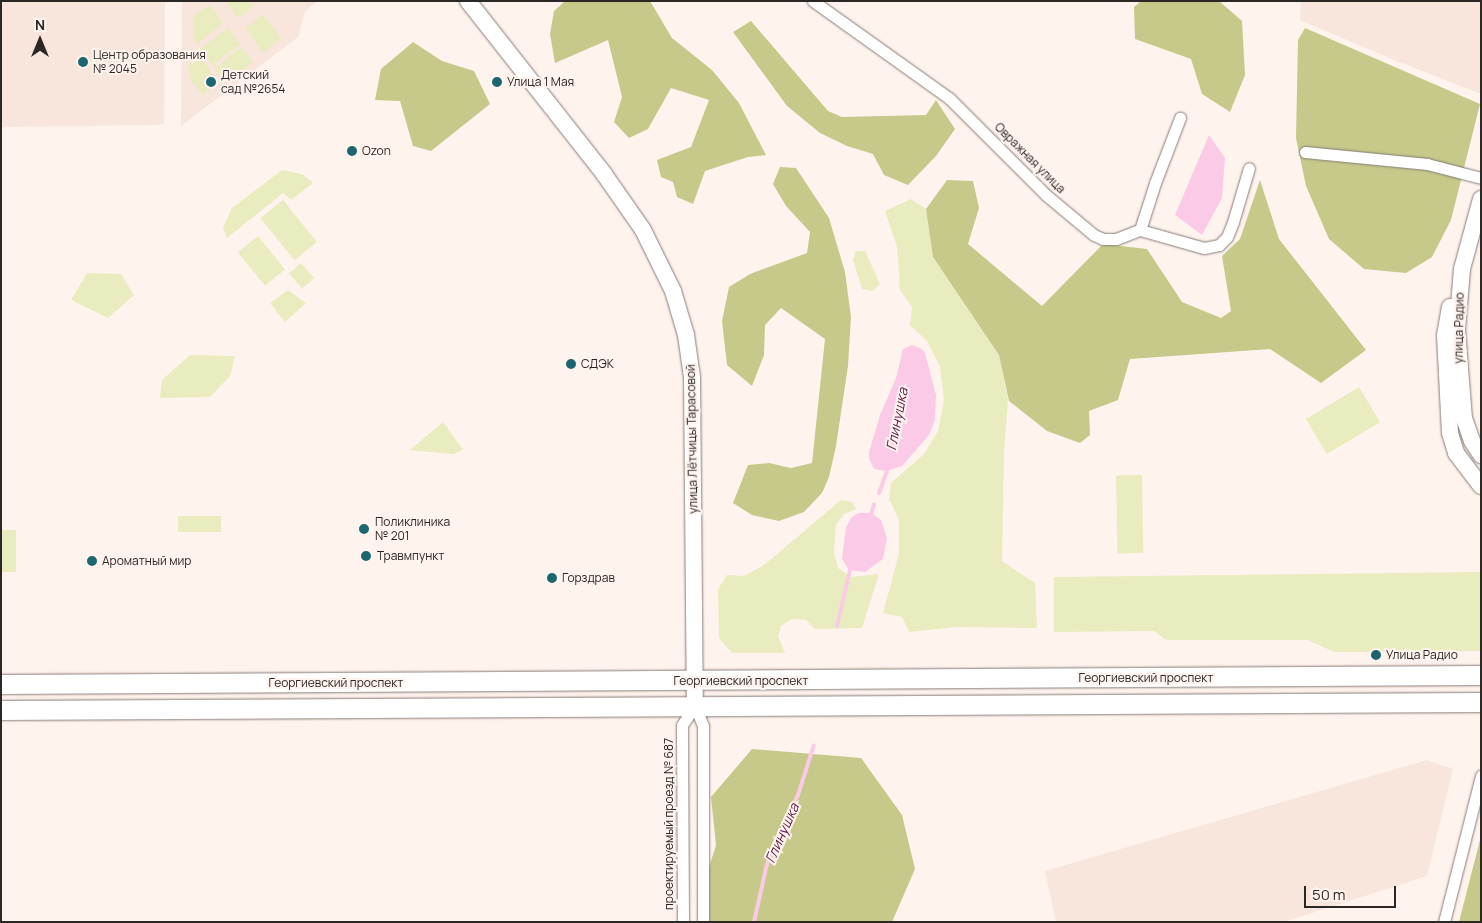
<!DOCTYPE html>
<meta charset="utf-8">
<style>
body{margin:0}
#map{position:relative;width:1482px;height:923px;overflow:hidden;background:#fff3ed;font-family:Manrope,sans-serif}
div>[style]{position:absolute}
.built>*{inset:0;background:#f8e5db}
.green>*{inset:0;background:#e9ecbf;transform-origin:0 0}
.forest>*{inset:0;background:#c6c989}
.water>*{inset:0;background:#fbcae7}
.stream>*{height:4px;margin:-2px;padding:0 2px;transform-origin:2px;border-radius:2px;background:#fbcae7}
.roads{filter:drop-shadow(0 0 1px #867c77) drop-shadow(0 0 1px #867c77)}
.street>*{height:11px;margin:-5.5px;padding:0 5.5px;transform-origin:5.5px;border-radius:5.5px;background:#fff}
.secondary>*{height:16px;margin:-8px;padding:0 8px;transform-origin:8px;border-radius:8px;background:#fff}
.primary>*{height:19px;margin:-9.5px;padding:0 9.5px;transform-origin:9.5px;border-radius:9.5px;background:#fff}
.dots>*{width:14px;height:14px;translate:-50% -50%;box-sizing:border-box;border:2px solid #fff3ed;border-radius:50%}
span{translate:-50% -50%;white-space:nowrap;text-align:center;line-height:1.15;-webkit-text-stroke:4px #fff3ed;paint-order:stroke}
.poi-label{font-size:12px;color:#2b2725}
.left{translate:0 -50%;text-align:left}
.street-label{font-size:12px;color:#2b2725}
.water-label{font-size:14px;color:#5c1847;font-style:italic}
.frame{position:absolute;inset:0;border:2px solid #2b2725;pointer-events:none}
.north{position:absolute;left:15px;top:15px;width:50px;height:50px;-webkit-text-stroke:4px #fff3ed;paint-order:stroke;rotate:0deg;font-size:14px;font-weight:700;line-height:20px;text-align:center;color:#2b2725}
.north::after{content:'';display:block;margin:auto;width:18px;height:22px;background:#2b2725;clip-path:polygon(50% 0,100% 100%,50% 72%,0 100%)}
.scale{position:absolute;left:1304px;top:886px;width:92px;height:22px;box-sizing:border-box;border:2px solid #2b2725;border-top:0;padding-left:6px;font-size:15px;line-height:18px;white-space:nowrap;color:#2b2725;-webkit-text-stroke:4px #fff3ed;paint-order:stroke}
</style>
<div id="map">
<div class="built">
<i style="clip-path:polygon(1px 1px,165px 1px,164px 123px,157px 125px,1px 127px)"></i>
<i style="clip-path:polygon(182px 1px,318px 1px,305px 12px,298px 37px,181px 126px)"></i>
<i style="clip-path:polygon(1301px 1px,1481px 1px,1481px 94px,1399px 62px,1300px 20px)"></i>
<i style="clip-path:polygon(1427px 760px,1453px 769px,1427px 876px,1284px 922px,1056px 922px,1045px 871px)"></i>
</div>
<div class="green">
<i style="clip-path:polygon(230px 1px,251px 1px,254px 6px,238px 18px,227px 3px)"></i>
<i style="clip-path:polygon(210px 5px,223px 23px,197px 44px,193px 36px,193px 16px)"></i>
<i style="left:263px;top:15px;width:30px;height:22px;rotate:53deg"></i>
<i style="left:228px;top:28px;width:20px;height:35px;rotate:53deg"></i>
<i style="left:241px;top:47px;width:19px;height:34px;rotate:51deg"></i>
<i style="clip-path:polygon(200px 57px,218px 82px,202px 95px,191px 80px,188px 65px)"></i>
<i style="clip-path:polygon(282px 170px,302px 174px,313px 183px,291px 200px,283px 193px,227px 238px,223px 228px,232px 208px)"></i>
<i style="clip-path:polygon(911px 199px,926px 209px,933px 257px,999px 355px,1008px 399px,1004px 454px,1002px 561px,1035px 583px,1037px 628px,957px 627px,909px 632px,902px 617px,883px 613px,899px 554px,899px 520px,889px 499px,891px 483px,924px 454px,938px 431px,944px 400px,940px 367px,927px 341px,910px 325px,912px 307px,900px 290px,897px 247px,885px 211px)"></i>
<i style="left:283px;top:200px;width:54px;height:29px;rotate:51deg"></i>
<i style="left:258px;top:236px;width:43px;height:26px;rotate:51deg"></i>
<i style="clip-path:polygon(856px 251px,865px 251px,880px 284px,872px 291px,862px 289px,853px 260px)"></i>
<i style="left:301px;top:263px;width:20px;height:16px;rotate:49deg"></i>
<i style="clip-path:polygon(87px 273px,121px 274px,134px 295px,108px 318px,71px 300px)"></i>
<i style="clip-path:polygon(288px 290px,306px 303px,285px 322px,270px 303px)"></i>
<i style="clip-path:polygon(190px 355px,235px 356px,230px 376px,210px 397px,160px 398px,162px 380px)"></i>
<i style="left:1359px;top:387px;width:41px;height:62px;rotate:59deg"></i>
<i style="clip-path:polygon(443px 422px,463px 450px,453px 454px,410px 450px)"></i>
<i style="left:1142px;top:475px;width:78px;height:26px;rotate:89deg"></i>
<i style="clip-path:polygon(841px 500px,852px 502px,856px 509px,844px 514px,836px 525px,834px 553px,838px 568px,851px 577px,879px 574px,862px 628px,815px 629px,806px 620px,792px 619px,781px 626px,778px 636px,785px 653px,732px 653px,719px 638px,718px 589px,727px 575px,744px 576px,764px 565px)"></i>
<i style="left:178px;top:516px;width:43px;height:16px"></i>
<i style="left:1px;top:530px;width:15px;height:42px"></i>
<i style="clip-path:polygon(1481px 572px,1481px 651px,1334px 652px,1308px 640px,1166px 640px,1154px 631px,1054px 632px,1054px 577px)"></i>
</div>
<div class="forest">
<i style="clip-path:polygon(565px 1px,650px 1px,672px 38px,712px 70px,739px 103px,766px 155px,748px 157px,705px 171px,693px 204px,677px 197px,673px 182px,661px 177px,657px 160px,691px 147px,709px 100px,671px 88px,648px 129px,629px 138px,614px 122px,622px 97px,608px 40px,555px 63px,550px 34px,554px 11px)"></i>
<i style="clip-path:polygon(1141px 1px,1219px 1px,1242px 21px,1245px 75px,1230px 112px,1202px 94px,1191px 59px,1135px 39px,1134px 7px)"></i>
<i style="clip-path:polygon(751px 21px,828px 111px,842px 117px,926px 115px,936px 100px,955px 129px,936px 156px,908px 185px,884px 175px,873px 154px,847px 146px,820px 133px,787px 106px,733px 32px)"></i>
<i style="clip-path:polygon(1305px 28px,1480px 104px,1451px 220px,1432px 257px,1406px 273px,1364px 269px,1329px 239px,1306px 186px,1296px 138px,1298px 40px)"></i>
<i style="clip-path:polygon(413px 42px,442px 61px,474px 71px,490px 104px,431px 151px,413px 146px,400px 101px,375px 100px,381px 69px)"></i>
<i style="clip-path:polygon(780px 167px,796px 168px,829px 218px,845px 272px,851px 317px,848px 366px,836px 446px,829px 477px,822px 493px,804px 512px,779px 521px,752px 515px,733px 503px,748px 465px,769px 463px,791px 468px,812px 463px,825px 339px,781px 308px,765px 325px,764px 355px,752px 386px,727px 365px,722px 321px,729px 287px,750px 274px,807px 253px,810px 232px,786px 206px,773px 184px)"></i>
<i style="clip-path:polygon(947px 180px,973px 181px,979px 208px,968px 244px,1042px 306px,1103px 244px,1147px 249px,1182px 302px,1221px 318px,1231px 311px,1222px 256px,1240px 239px,1260px 180px,1279px 239px,1366px 350px,1321px 383px,1270px 349px,1130px 359px,1118px 400px,1089px 411px,1090px 435px,1080px 443px,1047px 431px,1009px 401px,999px 355px,933px 257px,926px 209px)"></i>
<i style="clip-path:polygon(752px 749px,861px 758px,902px 815px,915px 869px,892px 922px,707px 922px,706px 877px,716px 845px,711px 797px)"></i>
<i style="clip-path:polygon(1481px 836px,1481px 922px,1459px 922px)"></i>
</div>
<div class="water">
<i style="clip-path:polygon(1209px 135px,1225px 158px,1222px 198px,1202px 235px,1175px 215px)"></i>
<i style="clip-path:polygon(912px 345px,922px 349px,925px 353px,936px 395px,935px 420px,929px 435px,902px 466px,887px 471px,874px 469px,869px 458px,869px 452px,880px 415px,896px 378px,903px 349px)"></i>
<i style="clip-path:polygon(859px 513px,871px 513px,881px 520px,887px 538px,883px 559px,865px 572px,849px 570px,842px 559px,846px 527px,852px 517px)"></i>
</div>
<div class="stream">
<i style="left:879px;top:493px;width:27px;rotate:-70deg"></i>
<i style="left:870px;top:517px;width:13px;rotate:-72deg"></i>
<i style="left:837px;top:626px;width:62px;rotate:-76.9deg"></i>
<i style="left:754px;top:922px;width:59px;rotate:-77.4deg"></i>
<i style="left:767px;top:864px;width:76px;rotate:-65.8deg"></i>
<i style="left:798px;top:795px;width:52px;rotate:-72.3deg"></i>
</div>
<div class="roads">
<div class="street">
<i style="left:813px;top:1px;width:167px;rotate:35.5deg"></i>
<i style="left:949px;top:98px;width:137px;rotate:45deg"></i>
<i style="left:1046px;top:195px;width:62px;rotate:39.8deg"></i>
<i style="left:1094px;top:235px;width:10px;rotate:24deg"></i>
<i style="left:1103px;top:239px;width:13px"></i>
<i style="left:1116px;top:239px;width:26px;rotate:-21deg"></i>
<i style="left:1140px;top:230px;width:49px;rotate:-72.3deg"></i>
<i style="left:1155px;top:183px;width:70px;rotate:-69deg"></i>
<i style="left:1305px;top:152px;width:123px;rotate:5.6deg"></i>
<i style="left:1427px;top:164px;width:56px;rotate:14.5deg"></i>
<i style="left:1140px;top:230px;width:66px;rotate:15.7deg"></i>
<i style="left:1204px;top:248px;width:15px;rotate:-11deg"></i>
<i style="left:1219px;top:245px;width:11px;rotate:-45deg"></i>
<i style="left:1227px;top:237px;width:16px;rotate:-68deg"></i>
<i style="left:1233px;top:222px;width:56px;rotate:-73.5deg"></i>
<i style="left:695px;top:706px;width:22px;rotate:68deg"></i>
<i style="left:703px;top:726px;width:196px;rotate:90deg"></i>
<i style="left:683px;top:922px;width:197px;rotate:-90.3deg"></i>
<i style="left:682px;top:725px;width:23px;rotate:-56deg"></i>
<i style="left:1444px;top:922px;width:151px;rotate:-75.8deg"></i>
</div>
<div class="secondary">
<i style="left:468px;top:1px;width:220px;rotate:51.8deg"></i>
<i style="left:604px;top:174px;width:68px;rotate:55.1deg"></i>
<i style="left:643px;top:230px;width:68px;rotate:63.8deg"></i>
<i style="left:673px;top:291px;width:46px;rotate:73.5deg"></i>
<i style="left:686px;top:335px;width:42px;rotate:81.9deg"></i>
<i style="left:692px;top:377px;width:329px;rotate:89.5deg"></i>
<i style="left:1481px;top:199px;width:73px;rotate:105.2deg"></i>
<i style="left:1462px;top:269px;width:61px;rotate:94.7deg"></i>
<i style="left:1457px;top:330px;width:88px;rotate:85.5deg"></i>
<i style="left:1464px;top:418px;width:24px;rotate:71deg"></i>
<i style="left:1472px;top:441px;width:17px;rotate:57deg"></i>
<i style="left:1450px;top:307px;width:28px;rotate:100deg"></i>
<i style="left:1445px;top:335px;width:98px;rotate:87.1deg"></i>
<i style="left:1450px;top:433px;width:21px;rotate:73deg"></i>
<i style="left:1456px;top:453px;width:41px;rotate:52.9deg"></i>
</div>
<div class="primary">
<i style="left:1px;top:684px;width:1480px;rotate:-0.35deg"></i>
<i style="left:1px;top:710px;width:1480px;rotate:-0.31deg"></i>
</div>
</div>
<div class="dots">
<i style="left:83px;top:62px;background:#1b676f"></i>
<i style="left:211px;top:82px;background:#1b676f"></i>
<i style="left:497px;top:82px;background:#1b676f"></i>
<i style="left:352px;top:151px;background:#1b676f"></i>
<i style="left:571px;top:364px;background:#1b676f"></i>
<i style="left:364px;top:529px;background:#1b676f"></i>
<i style="left:366px;top:556px;background:#1b676f"></i>
<i style="left:92px;top:561px;background:#1b676f"></i>
<i style="left:552px;top:578px;background:#1b676f"></i>
<i style="left:1376px;top:655px;background:#1b676f"></i>
</div>
<div class="poi-label">
<span class="left" style="left:93px;top:62px">Центр образования<br>№ 2045</span>
<span class="left" style="left:221px;top:82px">Детский<br>сад №2654</span>
<span class="left" style="left:507px;top:82px">Улица 1 Мая</span>
<span class="left" style="left:362px;top:151px">Ozon</span>
<span class="left" style="left:581px;top:364px">СДЭК</span>
<span class="left" style="left:375px;top:529px">Поликлиника<br>№ 201</span>
<span class="left" style="left:377px;top:556px">Травмпункт</span>
<span class="left" style="left:102px;top:561px">Ароматный мир</span>
<span class="left" style="left:562px;top:578px">Горздрав</span>
<span class="left" style="left:1386px;top:655px">Улица Радио</span>
</div>
<div class="street-label">
<span style="left:1030px;top:158px;rotate:45deg">Овражная улица</span>
<span style="left:1459px;top:328px;rotate:-89deg">улица Радио</span>
<span style="left:692px;top:439px;rotate:-91deg">улица Лётчицы Тарасовой</span>
<span style="left:1146px;top:678px">Георгиевский проспект</span>
<span style="left:741px;top:681px">Георгиевский проспект</span>
<span style="left:336px;top:683px">Георгиевский проспект</span>
<span style="left:669px;top:824px;rotate:-90deg">проектируемый проезд № 687</span>
</div>
<div class="water-label">
<span style="left:897px;top:419px;rotate:-79deg">Глинушка</span>
<span style="left:782px;top:833px;rotate:-66deg">Глинушка</span>
</div>
<div class="frame"></div>
<div class="north">N</div>
<div class="scale">50 m</div>
</div>
